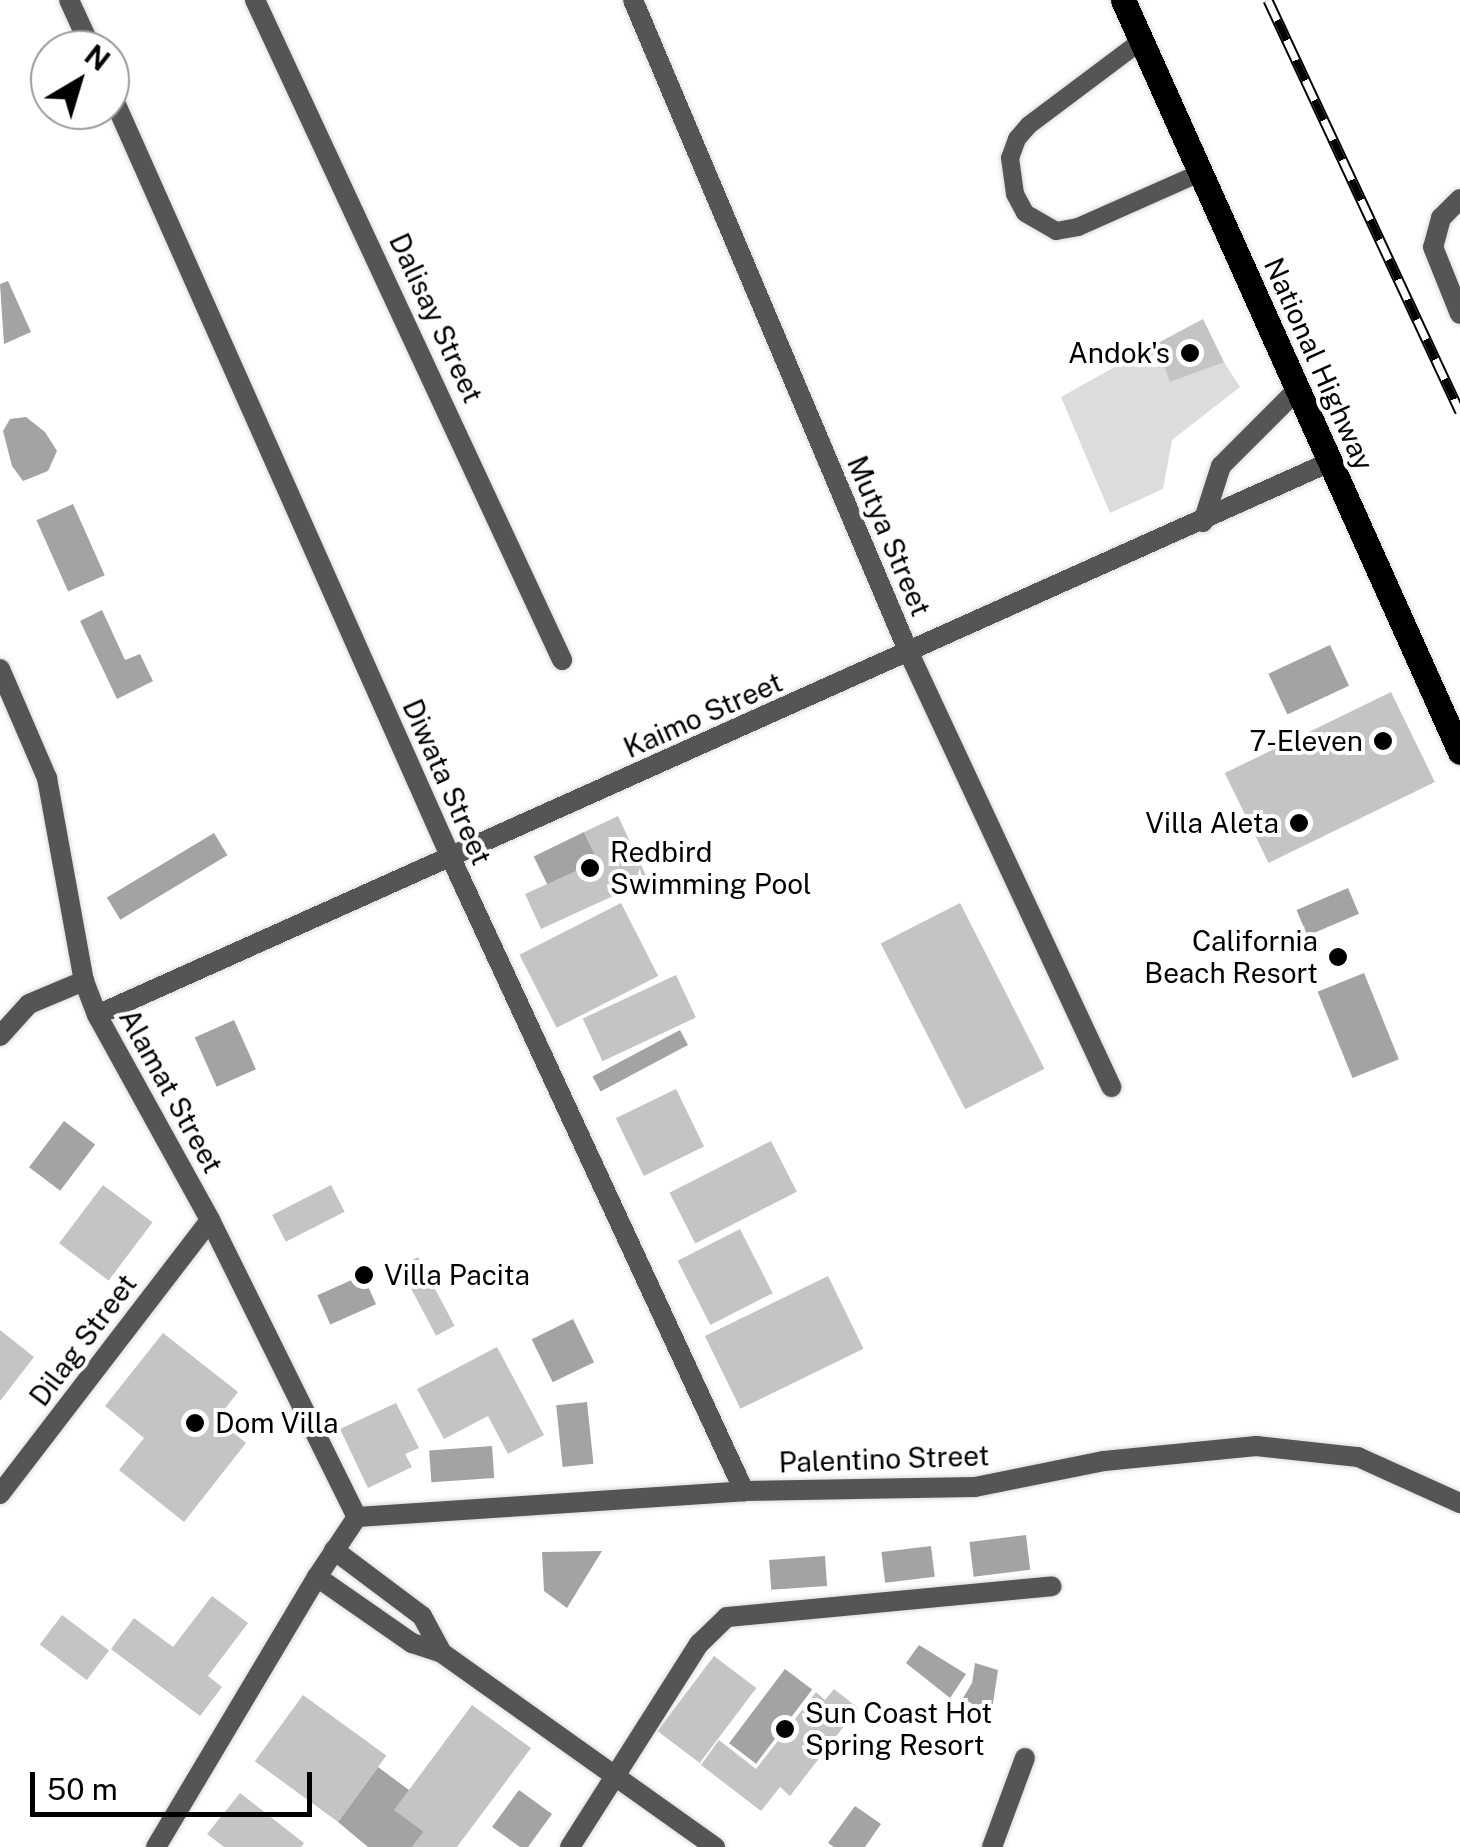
<!DOCTYPE html>
<style>
body{margin:0}
#map{position:relative;width:1460px;height:1847px;overflow:hidden;background:#fff;font-family:"Public Sans",sans-serif}
div>[style]{position:absolute}
.green>*{inset:0;background:#dcdcdc}
.water>*{inset:0;background:#a3a3a3;transform-origin:0 0}
.building>*{inset:0;background:#c4c4c4;transform-origin:0 0}
.roads{filter:drop-shadow(0 0 2px #dbdbdb) drop-shadow(0 0 2px #dbdbdb)}
.service>*{height:18px;margin:-9px;padding:0 9px;transform-origin:9px;border-radius:9px;background:#555}
.minor>*{height:20px;margin:-10px;padding:0 10px;transform-origin:10px;border-radius:10px;background:#555}
.primary>*{height:25px;margin:-12.5px;padding:0 12.5px;transform-origin:12.5px;border-radius:12.5px;background:#000}
.rail>*{height:11px;margin-top:-5.5px;transform-origin:0;background:repeating-linear-gradient(90deg,#fff 0 22px,#000 0 44px);box-sizing:border-box;border-block:2px solid #000}
.dots>*{width:28px;height:28px;translate:-50% -50%;box-sizing:border-box;border:5px solid #fff;border-radius:50%}
span{translate:-50% -50%;white-space:nowrap;text-align:center;line-height:1.15;-webkit-text-stroke:8px #fff;paint-order:stroke}
.street-label{font-size:28px;color:#000}
.poi-label{font-size:28px;color:#000}
.right{translate:-100% -50%;text-align:right}
.left{translate:0 -50%;text-align:left}
.north{position:absolute;left:30px;top:30px;width:100px;height:100px;box-sizing:border-box;background:#fff;border:2px solid #999;border-radius:50%;rotate:38deg;font-size:28px;font-weight:700;line-height:40px;text-align:center;color:#000}
.north::after{content:'';display:block;margin:auto;width:35px;height:45px;background:#000;clip-path:polygon(50% 0,100% 100%,50% 72%,0 100%)}
.scale{position:absolute;left:30px;top:1772px;width:282px;height:45px;box-sizing:border-box;border:5px solid #000;border-top:0;padding-left:12px;font-size:30px;line-height:35px;white-space:nowrap;color:#000;-webkit-text-stroke:8px #fff;paint-order:stroke}
</style>
<div id="map">
<div class="green">
<i style="clip-path:polygon(1156px 344px,1224px 362px,1240px 387px,1172px 440px,1163px 489px,1110px 513px,1061px 397px)"></i>
</div>
<div class="water">
<i style="clip-path:polygon(8px 281px,31px 332px,4px 344px,0 284px)"></i>
<i style="clip-path:polygon(26px 417px,45px 432px,57px 451px,48px 471px,23px 481px,12px 466px,3px 431px,10px 419px)"></i>
<i style="left:73px;top:504px;width:78px;height:40px;rotate:66deg"></i>
<i style="clip-path:polygon(102px 610px,125px 660px,140px 654px,153px 681px,117px 699px,80px 621px)"></i>
<i style="left:1330px;top:645px;width:45px;height:68px;rotate:65deg"></i>
<i style="left:584px;top:832px;width:32px;height:56px;rotate:64deg"></i>
<i style="left:214px;top:833px;width:26px;height:125px;rotate:59deg"></i>
<i style="left:1348px;top:888px;width:28px;height:56px;rotate:67deg"></i>
<i style="left:1364px;top:973px;width:93px;height:50px;rotate:68deg"></i>
<i style="left:234px;top:1020px;width:54px;height:43px;rotate:66deg"></i>
<i style="left:680px;top:1030px;width:17px;height:99px;rotate:62deg"></i>
<i style="left:64px;top:1121px;width:39px;height:58px;rotate:37deg"></i>
<i style="left:363px;top:1275px;width:32px;height:50px;rotate:66deg"></i>
<i style="left:573px;top:1319px;width:48px;height:46px;rotate:64deg"></i>
<i style="left:587px;top:1402px;width:62px;height:31px;rotate:84deg"></i>
<i style="left:492px;top:1446px;width:32px;height:63px;rotate:86deg"></i>
<i style="left:1026px;top:1535px;width:35px;height:57px;rotate:83deg"></i>
<i style="left:931px;top:1546px;width:31px;height:50px;rotate:83deg"></i>
<i style="clip-path:polygon(602px 1551px,567px 1608px,544px 1591px,542px 1552px)"></i>
<i style="left:825px;top:1556px;width:30px;height:56px;rotate:86deg"></i>
<i style="clip-path:polygon(919px 1645px,966px 1674px,950px 1698px,906px 1663px)"></i>
<i style="clip-path:polygon(975px 1663px,998px 1670px,991px 1716px,963px 1698px,972px 1683px)"></i>
<i style="left:785px;top:1669px;width:34px;height:93px;rotate:37deg"></i>
<i style="clip-path:polygon(378px 1767px,409px 1790px,424px 1832px,412px 1847px,368px 1847px,338px 1822px)"></i>
<i style="clip-path:polygon(519px 1790px,552px 1814px,528px 1847px,520px 1847px,492px 1827px)"></i>
<i style="clip-path:polygon(855px 1806px,881px 1824px,865px 1847px,834px 1847px,828px 1843px)"></i>
</div>
<div class="building">
<i style="clip-path:polygon(1203px 319px,1224px 362px,1170px 382px,1156px 344px)"></i>
<i style="left:1391px;top:692px;width:100px;height:185px;rotate:64deg"></i>
<i style="clip-path:polygon(618px 816px,648px 880px,541px 929px,525px 894px,598px 861px,584px 832px)"></i>
<i style="left:621px;top:903px;width:82px;height:114px;rotate:63deg"></i>
<i style="left:960px;top:903px;width:186px;height:89px;rotate:63deg"></i>
<i style="left:676px;top:975px;width:47px;height:103px;rotate:65deg"></i>
<i style="left:676px;top:1089px;width:64px;height:67px;rotate:64deg"></i>
<i style="left:771px;top:1141px;width:57px;height:114px;rotate:63deg"></i>
<i style="left:103px;top:1185px;width:62px;height:73px;rotate:37deg"></i>
<i style="left:331px;top:1185px;width:30px;height:66px;rotate:63deg"></i>
<i style="left:740px;top:1229px;width:72px;height:70px;rotate:63deg"></i>
<i style="left:418px;top:1257px;width:78px;height:21px;rotate:62deg"></i>
<i style="left:828px;top:1276px;width:81px;height:137px;rotate:64deg"></i>
<i style="clip-path:polygon(0 1330px,34px 1357px,0 1401px)"></i>
<i style="clip-path:polygon(163px 1333px,238px 1392px,217px 1419px,246px 1443px,184px 1522px,119px 1470px,144px 1438px,105px 1406px)"></i>
<i style="clip-path:polygon(497px 1347px,544px 1435px,508px 1454px,488px 1416px,444px 1439px,417px 1389px)"></i>
<i style="clip-path:polygon(396px 1403px,419px 1448px,405px 1454px,412px 1467px,368px 1488px,340px 1429px)"></i>
<i style="clip-path:polygon(212px 1596px,248px 1623px,208px 1676px,222px 1687px,200px 1716px,111px 1649px,134px 1618px,173px 1647px)"></i>
<i style="left:62px;top:1615px;width:59px;height:37px;rotate:37deg"></i>
<i style="left:714px;top:1656px;width:53px;height:94px;rotate:37deg"></i>
<i style="clip-path:polygon(834px 1689px,858px 1708px,790px 1796px,780px 1787px,761px 1811px,701px 1765px,719px 1740px,756px 1769px,816px 1692px,825px 1700px)"></i>
<i style="left:303px;top:1695px;width:103px;height:82px;rotate:36deg"></i>
<i style="clip-path:polygon(472px 1705px,531px 1748px,457px 1847px,412px 1847px,424px 1832px,394px 1810px)"></i>
<i style="clip-path:polygon(240px 1793px,304px 1843px,301px 1847px,224px 1847px,207px 1834px)"></i>
</div>
<div class="roads">
<div class="service">
<i style="left:1141px;top:41px;width:140px;rotate:143.1deg"></i>
<i style="left:1029px;top:125px;width:18px;rotate:131deg"></i>
<i style="left:1017px;top:139px;width:20px;rotate:110deg"></i>
<i style="left:1010px;top:158px;width:36px;rotate:82deg"></i>
<i style="left:1015px;top:194px;width:21px;rotate:62deg"></i>
<i style="left:1025px;top:213px;width:36px;rotate:30deg"></i>
<i style="left:1056px;top:231px;width:22px;rotate:-10deg"></i>
<i style="left:1078px;top:227px;width:133px;rotate:-23.9deg"></i>
</div>
<div class="minor">
<i style="left:69px;top:0;width:55px;rotate:65.3deg"></i>
<i style="left:255px;top:0;width:728px;rotate:65.05deg"></i>
<i style="left:633px;top:0;width:709px;rotate:67.09deg"></i>
<i style="left:909px;top:653px;width:479px;rotate:65deg"></i>
<i style="left:110px;top:91px;width:839px;rotate:66.03deg"></i>
<i style="left:451px;top:858px;width:698px;rotate:65.16deg"></i>
<i style="left:1460px;top:199px;width:27px;rotate:135deg"></i>
<i style="left:1441px;top:218px;width:30px;rotate:105deg"></i>
<i style="left:1433px;top:247px;width:72px;rotate:68.1deg"></i>
<i style="left:1203px;top:522px;width:59px;rotate:-72.2deg"></i>
<i style="left:1221px;top:466px;width:109px;rotate:-45deg"></i>
<i style="left:0;top:669px;width:119px;rotate:66.7deg"></i>
<i style="left:47px;top:778px;width:206px;rotate:79.7deg"></i>
<i style="left:84px;top:981px;width:36px;rotate:69deg"></i>
<i style="left:97px;top:1015px;width:234px;rotate:61.1deg"></i>
<i style="left:210px;top:1220px;width:331px;rotate:63.7deg"></i>
<i style="left:97px;top:1015px;width:1351px;rotate:-24.16deg"></i>
<i style="left:0;top:1036px;width:43px;rotate:-47.8deg"></i>
<i style="left:29px;top:1004px;width:60px;rotate:-22.7deg"></i>
<i style="left:0;top:1494px;width:345px;rotate:-52.5deg"></i>
<i style="left:357px;top:1517px;width:388px;rotate:-3.8deg"></i>
<i style="left:744px;top:1491px;width:231px;rotate:-1deg"></i>
<i style="left:975px;top:1487px;width:132px;rotate:-11.4deg"></i>
<i style="left:1104px;top:1461px;width:153px;rotate:-5.6deg"></i>
<i style="left:1256px;top:1446px;width:103px;rotate:6.2deg"></i>
<i style="left:1358px;top:1457px;width:112px;rotate:24.3deg"></i>
<i style="left:334px;top:1550px;width:110px;rotate:36.9deg"></i>
<i style="left:422px;top:1616px;width:42px;rotate:61.6deg"></i>
<i style="left:317px;top:1577px;width:116px;rotate:34.8deg"></i>
<i style="left:412px;top:1643px;width:32px;rotate:18deg"></i>
<i style="left:442px;top:1653px;width:335px;rotate:35.4deg"></i>
<i style="left:156px;top:1847px;width:314px;rotate:-59.2deg"></i>
<i style="left:317px;top:1577px;width:72px;rotate:-56.3deg"></i>
<i style="left:570px;top:1847px;width:241px;rotate:-57.6deg"></i>
<i style="left:699px;top:1644px;width:39px;rotate:-44deg"></i>
<i style="left:727px;top:1617px;width:326px;rotate:-5.4deg"></i>
<i style="left:992px;top:1847px;width:95px;rotate:-69.7deg"></i>
</div>
<div class="primary">
<i style="left:1123px;top:0;width:824px;rotate:65.86deg"></i>
</div>
</div>
<div class="rail">
<i style="left:1268px;top:0;width:454px;rotate:65deg"></i>
</div>
<div class="dots">
<i style="left:1190px;top:353px;background:#000"></i>
<i style="left:1383px;top:741px;background:#000"></i>
<i style="left:1299px;top:823px;background:#000"></i>
<i style="left:590px;top:868px;background:#000"></i>
<i style="left:1338px;top:957px;background:#000"></i>
<i style="left:364px;top:1275px;background:#000"></i>
<i style="left:195px;top:1423px;background:#000"></i>
<i style="left:785px;top:1729px;background:#000"></i>
</div>
<div class="street-label">
<span style="left:436px;top:318px;rotate:65deg">Dalisay Street</span>
<span style="left:1319px;top:364px;rotate:66deg">National Highway</span>
<span style="left:889px;top:536px;rotate:67deg">Mutya Street</span>
<span style="left:703px;top:715px;rotate:-24deg">Kaimo Street</span>
<span style="left:447px;top:782px;rotate:66deg">Diwata Street</span>
<span style="left:171px;top:1091px;rotate:61deg">Alamat Street</span>
<span style="left:83px;top:1340px;rotate:-53deg">Dilag Street</span>
<span style="left:884px;top:1459px;rotate:-2deg">Palentino Street</span>
</div>
<div class="poi-label">
<span class="right" style="left:1170px;top:353px">Andok's</span>
<span class="right" style="left:1363px;top:741px">7-Eleven</span>
<span class="right" style="left:1279px;top:823px">Villa Aleta</span>
<span class="left" style="left:610px;top:868px">Redbird<br>Swimming Pool</span>
<span class="right" style="left:1318px;top:957px">California<br>Beach Resort</span>
<span class="left" style="left:384px;top:1275px">Villa Pacita</span>
<span class="left" style="left:215px;top:1423px">Dom Villa</span>
<span class="left" style="left:805px;top:1729px">Sun Coast Hot<br>Spring Resort</span>
</div>
<div class="north">N</div>
<div class="scale">50 m</div>
</div>
